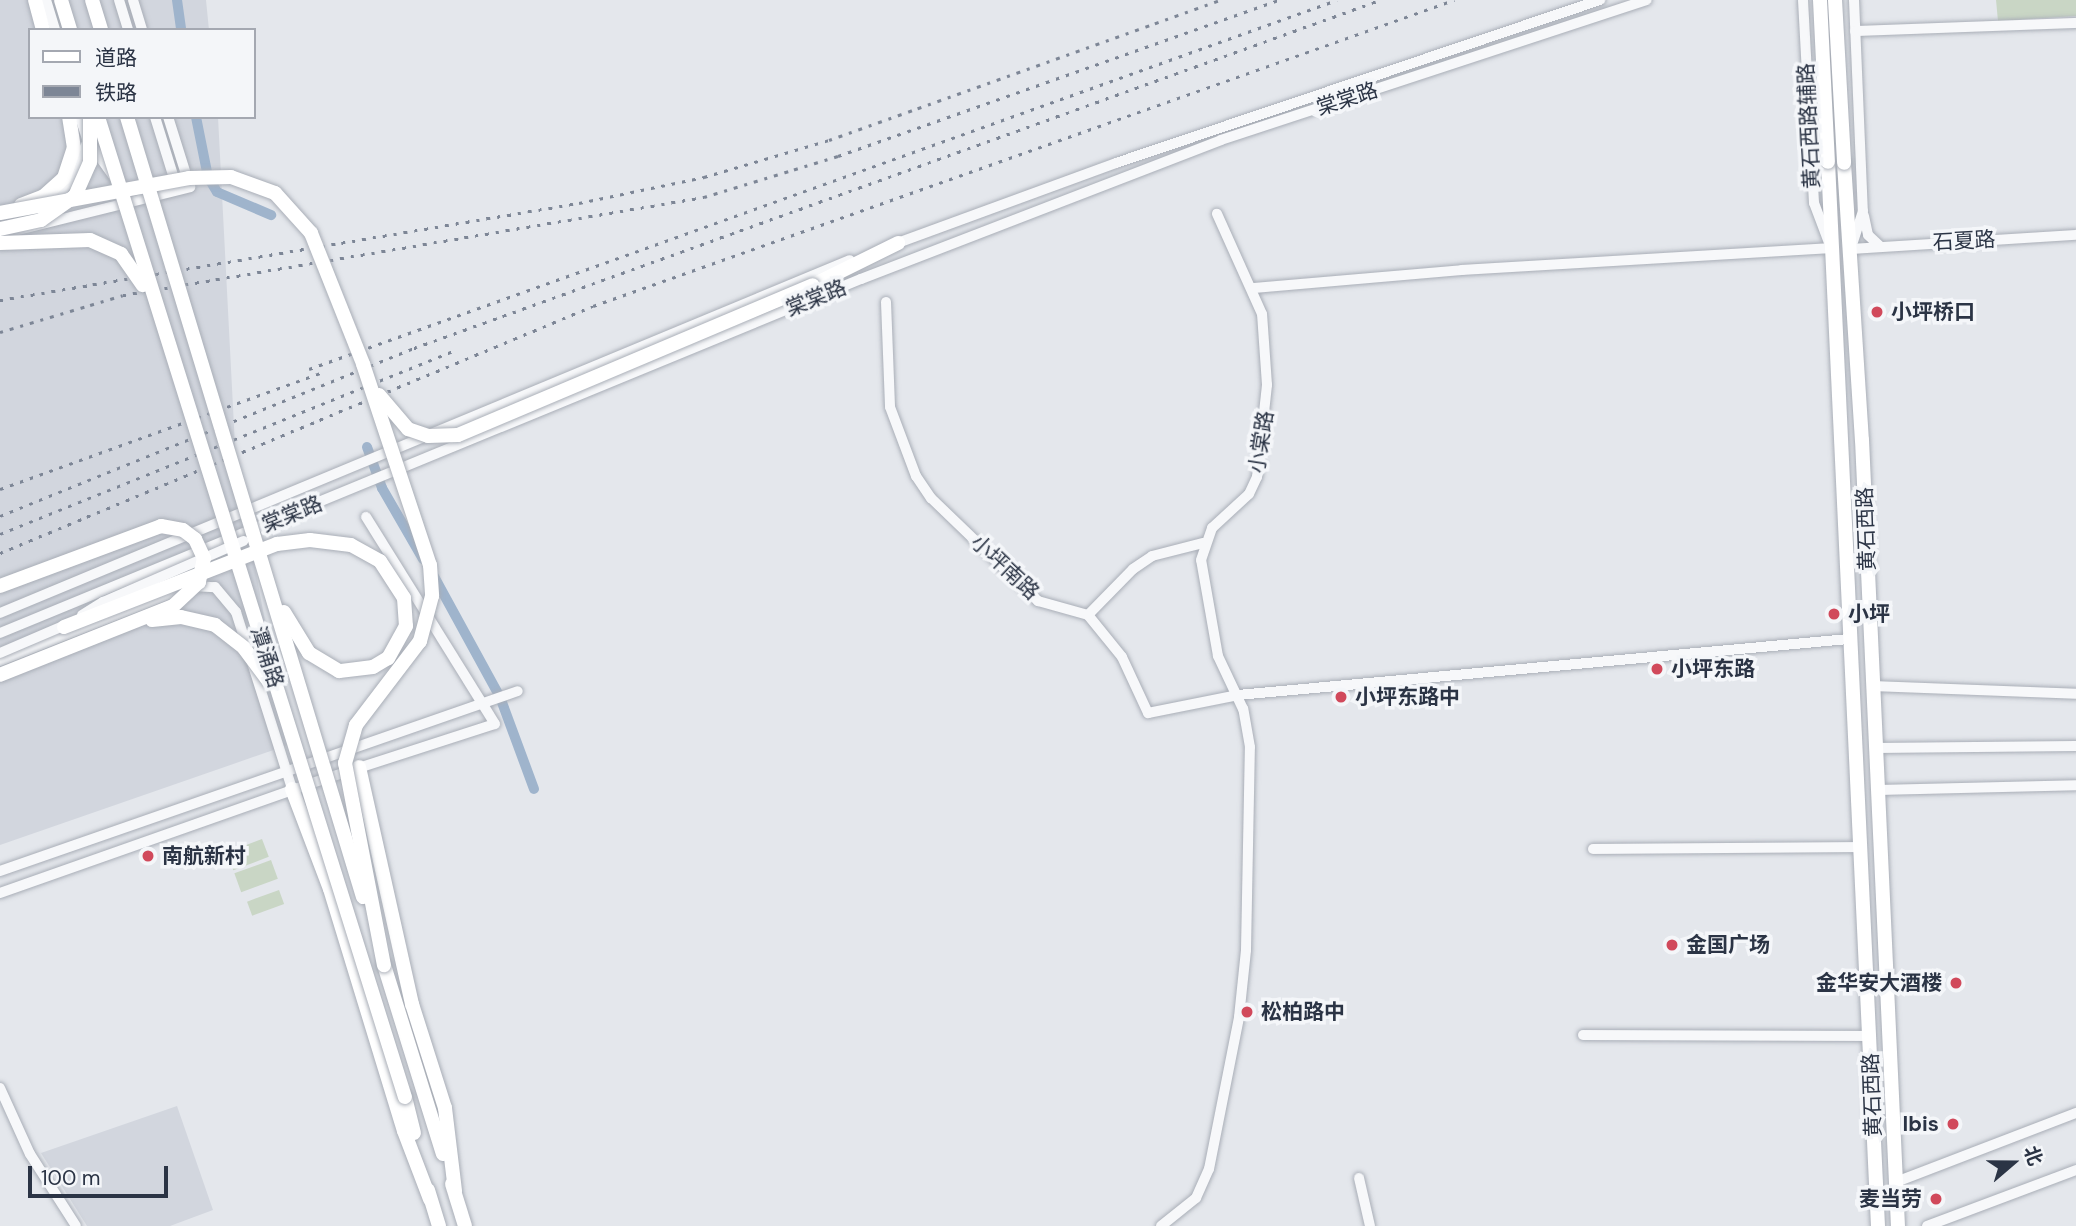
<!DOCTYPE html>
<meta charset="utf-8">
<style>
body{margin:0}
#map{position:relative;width:2076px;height:1226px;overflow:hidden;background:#e4e7ec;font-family:"DM Sans","Noto Sans SC",sans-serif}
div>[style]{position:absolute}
.built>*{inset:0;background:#d2d6de}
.green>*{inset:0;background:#c9d6c5;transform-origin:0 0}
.canal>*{height:10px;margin:-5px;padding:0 5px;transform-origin:5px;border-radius:5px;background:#9fb4cc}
.roads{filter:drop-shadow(0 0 2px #a9aeb7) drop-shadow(0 0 2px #a9aeb7)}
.minor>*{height:10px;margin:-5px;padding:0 5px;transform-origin:5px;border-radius:5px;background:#f7f8fa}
.major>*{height:14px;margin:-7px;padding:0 7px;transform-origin:7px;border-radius:7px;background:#fff}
.rail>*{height:2.5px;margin-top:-1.25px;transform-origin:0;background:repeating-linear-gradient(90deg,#7d8696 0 3.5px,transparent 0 10.5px)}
.bridges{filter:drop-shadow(0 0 2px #a9aeb7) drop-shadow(0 0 2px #a9aeb7)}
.minor-bridge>*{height:10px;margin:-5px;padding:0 5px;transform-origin:5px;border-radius:5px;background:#f7f8fa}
.major-bridge>*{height:14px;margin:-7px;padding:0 7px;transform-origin:7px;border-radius:7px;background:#fff}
.dots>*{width:19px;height:19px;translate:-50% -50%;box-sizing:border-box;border:4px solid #f4f6f9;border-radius:50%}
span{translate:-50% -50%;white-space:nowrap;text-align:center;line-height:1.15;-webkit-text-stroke:7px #f4f6f9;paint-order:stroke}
.street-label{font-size:21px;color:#2b3445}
.poi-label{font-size:21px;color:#2b3445;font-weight:700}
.left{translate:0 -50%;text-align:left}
.right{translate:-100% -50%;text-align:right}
.legend{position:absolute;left:28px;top:28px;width:228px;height:91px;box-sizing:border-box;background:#f4f6f9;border:2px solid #a4a8b1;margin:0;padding:9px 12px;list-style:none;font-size:21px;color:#2b3445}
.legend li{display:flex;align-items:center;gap:14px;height:35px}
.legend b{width:35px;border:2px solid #a4a8b1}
.north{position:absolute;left:1978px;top:1128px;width:70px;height:70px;-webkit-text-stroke:5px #f4f6f9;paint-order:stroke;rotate:70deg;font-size:19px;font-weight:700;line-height:28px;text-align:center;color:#2b3445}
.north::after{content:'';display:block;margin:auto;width:24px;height:32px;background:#2b3445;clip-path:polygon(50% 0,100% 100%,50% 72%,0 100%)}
.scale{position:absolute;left:28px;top:1166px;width:140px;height:32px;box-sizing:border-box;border:4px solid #2b3445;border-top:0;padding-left:9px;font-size:21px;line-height:24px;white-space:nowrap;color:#2b3445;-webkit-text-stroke:5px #f4f6f9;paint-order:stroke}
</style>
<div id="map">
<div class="built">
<i style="clip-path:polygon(0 0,206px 0,209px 30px,30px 30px,30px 117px,218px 117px,236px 465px,288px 745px,0 845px)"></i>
<i style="clip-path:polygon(177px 1106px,213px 1210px,170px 1226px,87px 1226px,41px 1153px)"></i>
</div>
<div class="green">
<i style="clip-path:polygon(1996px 0,2076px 0,2076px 16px,1998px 21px)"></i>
<i style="left:262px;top:839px;width:19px;height:38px;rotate:69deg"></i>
<i style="left:271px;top:860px;width:20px;height:39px;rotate:70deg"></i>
<i style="left:279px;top:890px;width:15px;height:34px;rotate:70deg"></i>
</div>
<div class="canal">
<i style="left:177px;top:0;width:30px;rotate:82deg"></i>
<i style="left:196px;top:117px;width:61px;rotate:78.7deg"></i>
<i style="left:208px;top:177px;width:17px;rotate:59deg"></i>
<i style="left:217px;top:192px;width:59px;rotate:23.1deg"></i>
<i style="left:367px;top:447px;width:44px;rotate:69.9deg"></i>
<i style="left:382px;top:488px;width:82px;rotate:60deg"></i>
<i style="left:431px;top:571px;width:144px;rotate:61.3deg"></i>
<i style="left:500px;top:697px;width:98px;rotate:69.7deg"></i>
</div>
<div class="roads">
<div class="minor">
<i style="left:46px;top:0;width:31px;rotate:73deg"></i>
<i style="left:119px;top:0;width:31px;rotate:73deg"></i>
<i style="left:133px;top:0;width:31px;rotate:73deg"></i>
<i style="left:1854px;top:0;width:211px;rotate:87.6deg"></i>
<i style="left:1863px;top:211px;width:40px;rotate:108deg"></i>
<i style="left:1851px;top:249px;width:225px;rotate:-3.6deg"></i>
<i style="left:1855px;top:31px;width:221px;rotate:-2.1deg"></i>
<i style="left:80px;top:117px;width:23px;rotate:72deg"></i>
<i style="left:87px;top:139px;width:52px;rotate:54.5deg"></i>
<i style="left:155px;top:117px;width:71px;rotate:72.8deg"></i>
<i style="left:51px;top:206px;width:44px;rotate:-53.4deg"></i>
<i style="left:77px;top:171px;width:28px;rotate:-71deg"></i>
<i style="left:1864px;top:216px;width:19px;rotate:78deg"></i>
<i style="left:1868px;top:235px;width:16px;rotate:43deg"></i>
<i style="left:0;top:221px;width:21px;rotate:-5deg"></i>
<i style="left:6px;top:233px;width:190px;rotate:-14deg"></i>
<i style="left:190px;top:187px;width:73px;rotate:-107.4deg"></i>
<i style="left:892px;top:245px;width:239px;rotate:-20.1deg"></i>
<i style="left:1116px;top:163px;width:511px;rotate:-18.61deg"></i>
<i style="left:1253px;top:288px;width:210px;rotate:-4.9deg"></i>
<i style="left:1462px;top:270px;width:370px;rotate:-3.4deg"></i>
<i style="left:1831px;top:248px;width:48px;rotate:-110.7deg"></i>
<i style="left:1814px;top:203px;width:203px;rotate:-93.1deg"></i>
<i style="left:886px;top:302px;width:105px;rotate:87.8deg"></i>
<i style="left:890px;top:407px;width:74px;rotate:69.4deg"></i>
<i style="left:916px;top:476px;width:27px;rotate:56deg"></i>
<i style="left:931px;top:498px;width:149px;rotate:43.9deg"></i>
<i style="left:1038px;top:601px;width:52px;rotate:15.6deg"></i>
<i style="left:1088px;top:615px;width:54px;rotate:51deg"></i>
<i style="left:1122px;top:657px;width:62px;rotate:65.1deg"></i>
<i style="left:1148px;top:713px;width:92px;rotate:-11.3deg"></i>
<i style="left:1238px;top:695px;width:614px;rotate:-5.24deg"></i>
<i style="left:193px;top:586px;width:22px;rotate:3deg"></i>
<i style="left:215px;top:587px;width:33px;rotate:50deg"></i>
<i style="left:236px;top:612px;width:186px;rotate:72.4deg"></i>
<i style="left:0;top:613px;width:920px;rotate:-22.55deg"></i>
<i style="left:1088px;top:615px;width:64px;rotate:-45.6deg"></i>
<i style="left:1133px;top:569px;width:23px;rotate:-34deg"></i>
<i style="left:1152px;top:556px;width:53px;rotate:-14.3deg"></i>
<i style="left:0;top:633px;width:931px;rotate:-22.35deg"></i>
<i style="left:861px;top:279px;width:386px;rotate:-21.1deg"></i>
<i style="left:1221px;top:140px;width:448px;rotate:-18.2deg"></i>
<i style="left:0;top:661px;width:203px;rotate:-21.6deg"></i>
<i style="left:1872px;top:686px;width:204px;rotate:2.2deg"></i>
<i style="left:1875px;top:748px;width:201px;rotate:-0.6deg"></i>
<i style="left:1878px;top:790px;width:198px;rotate:-1.4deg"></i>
<i style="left:1593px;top:849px;width:268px;rotate:-0.4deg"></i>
<i style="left:0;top:871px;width:548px;rotate:-19.16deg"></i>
<i style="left:0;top:893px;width:331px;rotate:-19.4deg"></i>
<i style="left:312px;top:783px;width:192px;rotate:-17.9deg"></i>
<i style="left:495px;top:724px;width:244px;rotate:-121.9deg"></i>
<i style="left:1583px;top:1035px;width:286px;rotate:0.2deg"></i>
<i style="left:0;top:1088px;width:72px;rotate:65.6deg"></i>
<i style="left:30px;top:1154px;width:85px;rotate:57.4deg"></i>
<i style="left:1359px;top:1178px;width:49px;rotate:77.1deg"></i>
<i style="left:1896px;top:1182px;width:193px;rotate:-21deg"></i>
<i style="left:1161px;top:1226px;width:45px;rotate:-38.7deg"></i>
<i style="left:1196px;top:1198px;width:32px;rotate:-66deg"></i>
<i style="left:1209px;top:1169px;width:155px;rotate:-78.8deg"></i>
<i style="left:1239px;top:1017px;width:67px;rotate:-84deg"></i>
<i style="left:1246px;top:950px;width:203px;rotate:-88.9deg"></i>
<i style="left:1250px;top:747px;width:39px;rotate:-100deg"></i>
<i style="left:1243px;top:709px;width:59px;rotate:-115.3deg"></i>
<i style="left:1218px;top:656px;width:97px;rotate:-100deg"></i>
<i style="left:1201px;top:560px;width:34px;rotate:-71deg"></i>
<i style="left:1212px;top:528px;width:50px;rotate:-42.6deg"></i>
<i style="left:1249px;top:494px;width:19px;rotate:-65deg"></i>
<i style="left:1257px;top:477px;width:93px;rotate:-83.8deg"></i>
<i style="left:1267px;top:385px;width:71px;rotate:-94deg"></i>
<i style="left:1262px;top:314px;width:110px;rotate:-114.2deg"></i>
<i style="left:1927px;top:1226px;width:159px;rotate:-20.6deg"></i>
</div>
<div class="major">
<i style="left:35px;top:0;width:31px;rotate:75deg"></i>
<i style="left:61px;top:0;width:31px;rotate:73deg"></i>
<i style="left:92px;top:0;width:31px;rotate:73deg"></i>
<i style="left:1828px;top:162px;width:1065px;rotate:87.31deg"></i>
<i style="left:1844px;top:163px;width:278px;rotate:86.3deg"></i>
<i style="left:1862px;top:440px;width:787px;rotate:87.38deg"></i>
<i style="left:21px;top:205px;width:25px;rotate:-21deg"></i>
<i style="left:44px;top:196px;width:27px;rotate:-42deg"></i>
<i style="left:64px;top:178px;width:32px;rotate:-72deg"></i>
<i style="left:74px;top:148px;width:31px;rotate:-99deg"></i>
<i style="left:813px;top:285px;width:95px;rotate:-26.3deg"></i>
<i style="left:359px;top:767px;width:243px;rotate:77.4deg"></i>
<i style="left:412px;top:1004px;width:109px;rotate:72.4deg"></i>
<i style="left:445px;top:1108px;width:84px;rotate:83.1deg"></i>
<i style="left:292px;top:789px;width:107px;rotate:69.2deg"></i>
<i style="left:330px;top:889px;width:253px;rotate:73deg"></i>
<i style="left:404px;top:1131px;width:73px;rotate:69.1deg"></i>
<i style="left:384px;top:965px;width:198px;rotate:72.7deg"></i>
<i style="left:405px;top:1097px;width:37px;rotate:76deg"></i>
<i style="left:452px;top:1184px;width:44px;rotate:72.8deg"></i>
<i style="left:428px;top:1190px;width:38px;rotate:73deg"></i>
</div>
</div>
<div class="rail">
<i style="left:0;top:300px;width:587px;rotate:-9.51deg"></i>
<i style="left:579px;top:203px;width:128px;rotate:-11.7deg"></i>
<i style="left:704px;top:177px;width:130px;rotate:-16.5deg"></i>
<i style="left:829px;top:140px;width:415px;rotate:-19.7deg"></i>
<i style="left:0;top:332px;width:128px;rotate:-16.7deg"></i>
<i style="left:123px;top:295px;width:589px;rotate:-9.57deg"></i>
<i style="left:704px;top:197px;width:140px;rotate:-17deg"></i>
<i style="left:838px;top:156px;width:467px;rotate:-19.5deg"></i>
<i style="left:309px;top:369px;width:1092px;rotate:-19.75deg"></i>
<i style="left:0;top:489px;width:344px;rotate:-19.9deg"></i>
<i style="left:0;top:516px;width:447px;rotate:-22.1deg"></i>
<i style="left:414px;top:348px;width:1027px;rotate:-19.81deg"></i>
<i style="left:0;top:534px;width:489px;rotate:-22deg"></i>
<i style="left:0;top:553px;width:642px;rotate:-22.61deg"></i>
<i style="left:593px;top:306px;width:914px;rotate:-19.57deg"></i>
</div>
<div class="bridges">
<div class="minor-bridge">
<i style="left:82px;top:615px;width:25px;rotate:-32deg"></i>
<i style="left:103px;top:602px;width:153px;rotate:-23.5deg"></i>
<i style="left:0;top:653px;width:74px;rotate:-23.1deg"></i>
</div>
<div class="major-bridge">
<i style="left:1820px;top:0;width:162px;rotate:87.2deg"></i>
<i style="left:1835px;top:0;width:163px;rotate:86.8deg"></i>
<i style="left:98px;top:117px;width:1027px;rotate:72.61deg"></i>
<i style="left:127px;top:117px;width:815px;rotate:73.17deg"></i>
<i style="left:0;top:213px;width:192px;rotate:-10.5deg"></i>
<i style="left:189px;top:178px;width:42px;rotate:-1.4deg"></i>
<i style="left:231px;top:177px;width:47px;rotate:20deg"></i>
<i style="left:275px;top:193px;width:54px;rotate:48deg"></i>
<i style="left:311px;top:233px;width:141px;rotate:68.3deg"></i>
<i style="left:363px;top:364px;width:212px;rotate:71.6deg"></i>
<i style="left:430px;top:565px;width:31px;rotate:86deg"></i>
<i style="left:432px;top:596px;width:47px;rotate:104.9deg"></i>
<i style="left:420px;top:641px;width:106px;rotate:127.3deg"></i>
<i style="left:356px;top:725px;width:40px;rotate:106deg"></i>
<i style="left:345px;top:763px;width:206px;rotate:79.1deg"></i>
<i style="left:0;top:229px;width:42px;rotate:-12.4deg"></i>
<i style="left:41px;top:220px;width:42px;rotate:-35.2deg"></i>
<i style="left:75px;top:196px;width:37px;rotate:-66deg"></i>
<i style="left:90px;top:162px;width:45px;rotate:-90deg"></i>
<i style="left:0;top:243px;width:90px;rotate:-1.9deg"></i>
<i style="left:90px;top:240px;width:34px;rotate:24deg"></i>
<i style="left:121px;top:254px;width:38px;rotate:55deg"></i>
<i style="left:379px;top:395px;width:45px;rotate:49.5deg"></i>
<i style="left:408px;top:429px;width:21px;rotate:19deg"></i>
<i style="left:428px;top:436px;width:30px;rotate:-2deg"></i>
<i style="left:458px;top:435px;width:385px;rotate:-22.9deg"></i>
<i style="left:0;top:586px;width:172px;rotate:-20.4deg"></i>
<i style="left:161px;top:526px;width:22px;rotate:10deg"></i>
<i style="left:183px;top:530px;width:15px;rotate:37deg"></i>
<i style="left:195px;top:539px;width:21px;rotate:65deg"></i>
<i style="left:204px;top:558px;width:25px;rotate:102deg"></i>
<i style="left:199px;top:582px;width:35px;rotate:137deg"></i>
<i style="left:173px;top:606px;width:186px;rotate:158.3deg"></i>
<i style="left:152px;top:620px;width:29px;rotate:-6deg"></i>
<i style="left:181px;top:617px;width:35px;rotate:13deg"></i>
<i style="left:215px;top:625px;width:37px;rotate:38deg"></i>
<i style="left:244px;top:648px;width:44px;rotate:53.4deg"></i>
<i style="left:64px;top:627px;width:229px;rotate:-21.3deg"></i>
<i style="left:277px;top:544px;width:33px;rotate:-7deg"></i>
<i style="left:310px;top:540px;width:41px;rotate:7deg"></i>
<i style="left:351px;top:545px;width:33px;rotate:29deg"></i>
<i style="left:380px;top:561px;width:44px;rotate:57deg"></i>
<i style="left:404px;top:598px;width:28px;rotate:86deg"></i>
<i style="left:406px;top:626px;width:37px;rotate:119deg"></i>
<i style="left:388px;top:658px;width:17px;rotate:149deg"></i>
<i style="left:373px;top:667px;width:34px;rotate:173deg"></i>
<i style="left:339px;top:671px;width:35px;rotate:-149deg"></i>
<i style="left:309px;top:653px;width:48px;rotate:-121.4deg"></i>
</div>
</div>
<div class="dots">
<i style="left:1877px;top:312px;background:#d1495b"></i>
<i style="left:1834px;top:614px;background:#d1495b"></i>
<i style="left:1657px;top:669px;background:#d1495b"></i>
<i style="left:1341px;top:697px;background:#d1495b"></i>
<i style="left:148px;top:856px;background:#d1495b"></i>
<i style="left:1672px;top:945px;background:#d1495b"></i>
<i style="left:1956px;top:983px;background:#d1495b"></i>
<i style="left:1247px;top:1012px;background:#d1495b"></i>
<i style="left:1953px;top:1124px;background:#d1495b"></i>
<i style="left:1936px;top:1199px;background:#d1495b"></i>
</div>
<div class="street-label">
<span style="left:1347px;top:99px;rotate:-18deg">棠棠路</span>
<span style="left:1809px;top:126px;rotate:-93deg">黄石西路辅路</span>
<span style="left:1964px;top:241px;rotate:-3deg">石夏路</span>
<span style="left:816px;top:298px;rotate:-22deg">棠棠路</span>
<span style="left:1261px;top:442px;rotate:-81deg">小棠路</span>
<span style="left:292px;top:514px;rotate:-22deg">棠棠路</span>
<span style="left:1866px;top:529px;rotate:-92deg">黄石西路</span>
<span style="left:1005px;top:567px;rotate:43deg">小坪南路</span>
<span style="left:267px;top:657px;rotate:72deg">潭涌路</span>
<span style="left:1872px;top:1095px;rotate:-92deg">黄石西路</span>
</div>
<div class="poi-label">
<span class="left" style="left:1891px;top:312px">小坪桥口</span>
<span class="left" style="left:1848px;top:614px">小坪</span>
<span class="left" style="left:1671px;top:669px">小坪东路</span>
<span class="left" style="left:1355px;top:697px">小坪东路中</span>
<span class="left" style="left:162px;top:856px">南航新村</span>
<span class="left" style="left:1686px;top:945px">金国广场</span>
<span class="right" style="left:1942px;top:983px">金华安大酒楼</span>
<span class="left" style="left:1261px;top:1012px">松柏路中</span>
<span class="right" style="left:1939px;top:1124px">Ibis</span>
<span class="right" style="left:1922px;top:1199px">麦当劳</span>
</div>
<ul class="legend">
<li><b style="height:9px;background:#fff"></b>道路</li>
<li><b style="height:9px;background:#7d8696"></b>铁路</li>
</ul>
<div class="north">北</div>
<div class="scale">100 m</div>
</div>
